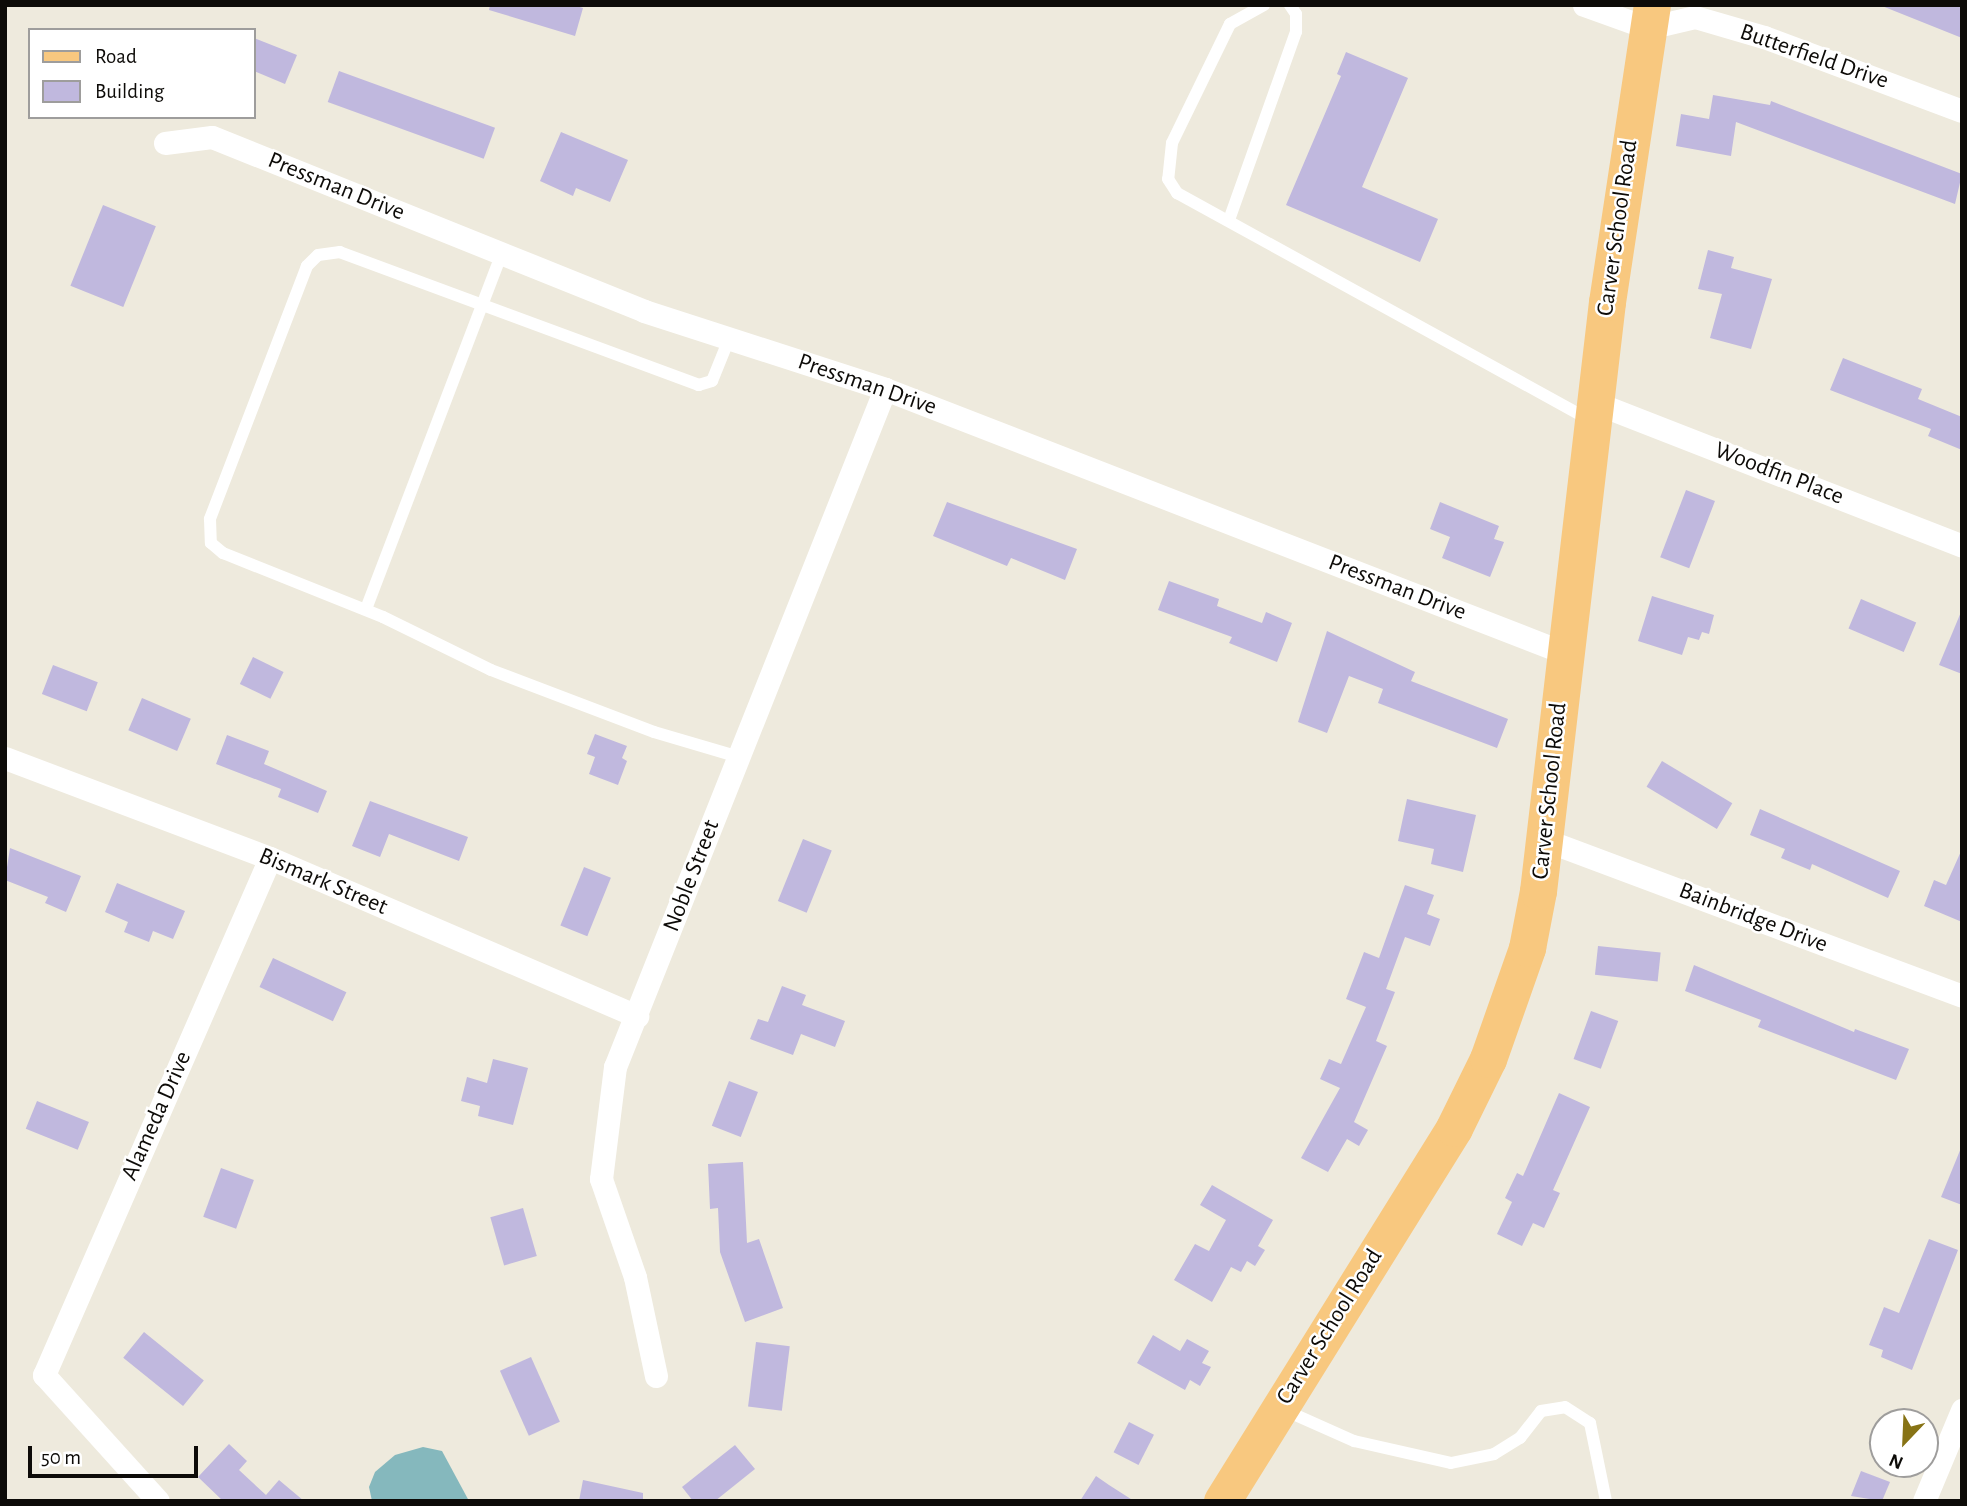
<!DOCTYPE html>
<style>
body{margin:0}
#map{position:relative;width:1967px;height:1506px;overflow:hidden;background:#eeeadd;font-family:"Alegreya Sans",sans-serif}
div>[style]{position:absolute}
.water>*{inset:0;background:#85b8bd}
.building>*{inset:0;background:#c0b8de;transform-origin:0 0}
.service>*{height:12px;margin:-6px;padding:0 6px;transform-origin:6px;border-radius:6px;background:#fff}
.minor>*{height:23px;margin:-11.5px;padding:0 11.5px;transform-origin:11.5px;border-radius:11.5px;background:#fff}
.primary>*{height:37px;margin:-18.5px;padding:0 18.5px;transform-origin:18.5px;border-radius:18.5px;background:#f8c87f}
span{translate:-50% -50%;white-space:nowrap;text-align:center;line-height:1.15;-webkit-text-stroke:5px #fff;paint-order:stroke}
.street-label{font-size:24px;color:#0d0b08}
.frame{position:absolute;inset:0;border:7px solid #0d0b08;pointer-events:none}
.legend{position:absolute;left:28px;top:28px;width:228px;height:91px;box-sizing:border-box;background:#fff;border:2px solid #9e9d9c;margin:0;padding:9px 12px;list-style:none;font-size:21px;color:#0d0b08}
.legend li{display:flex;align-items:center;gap:14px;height:35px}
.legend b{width:35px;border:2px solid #9e9d9c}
.north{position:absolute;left:1869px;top:1408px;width:70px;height:70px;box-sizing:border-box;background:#fff;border:2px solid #9e9d9c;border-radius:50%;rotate:203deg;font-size:19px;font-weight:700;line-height:28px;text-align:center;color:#0d0b08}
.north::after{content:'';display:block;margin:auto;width:24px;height:32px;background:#877315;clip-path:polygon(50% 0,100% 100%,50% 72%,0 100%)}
.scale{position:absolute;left:28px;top:1446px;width:170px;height:32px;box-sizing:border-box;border:4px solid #0d0b08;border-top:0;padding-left:9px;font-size:21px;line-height:24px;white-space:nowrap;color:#0d0b08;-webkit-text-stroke:5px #fff;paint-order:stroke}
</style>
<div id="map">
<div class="water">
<i style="clip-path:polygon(423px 1447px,442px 1451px,469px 1501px,372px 1501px,369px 1487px,375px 1472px,395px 1455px)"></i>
</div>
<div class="building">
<i style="clip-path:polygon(490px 5px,573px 5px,583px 8px,575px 36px,489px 10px)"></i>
<i style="clip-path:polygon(1883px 5px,1962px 5px,1962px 38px,1882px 6px)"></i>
<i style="clip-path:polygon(254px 38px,297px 55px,285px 84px,254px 71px)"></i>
<i style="clip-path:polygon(1346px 52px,1408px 78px,1362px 187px,1438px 219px,1420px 262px,1286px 205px,1341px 76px,1337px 74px)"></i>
<i style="left:339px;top:71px;width:166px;height:33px;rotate:20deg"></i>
<i style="clip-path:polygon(1713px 95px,1770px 105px,1771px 101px,1962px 174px,1955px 204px,1736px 122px,1731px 156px,1676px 146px,1681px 114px,1709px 119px)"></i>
<i style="clip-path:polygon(561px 132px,628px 160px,610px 202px,576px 188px,573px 196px,540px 181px)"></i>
<i style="left:103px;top:205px;width:57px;height:87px;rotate:22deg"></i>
<i style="clip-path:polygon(1708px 250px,1734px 257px,1731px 268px,1772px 279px,1751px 349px,1710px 338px,1722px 294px,1698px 289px)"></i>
<i style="clip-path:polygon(1843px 358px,1922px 389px,1918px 399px,1962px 417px,1962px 450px,1928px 436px,1931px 429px,1830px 390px)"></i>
<i style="left:1686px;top:490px;width:31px;height:72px;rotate:21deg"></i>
<i style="clip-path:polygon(947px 502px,1077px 549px,1065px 580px,1011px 558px,1007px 566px,933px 536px)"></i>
<i style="clip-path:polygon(1440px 502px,1499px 526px,1494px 539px,1504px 542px,1490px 577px,1442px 558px,1450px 537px,1430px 529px)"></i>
<i style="clip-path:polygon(1169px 581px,1219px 599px,1217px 606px,1262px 623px,1266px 612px,1292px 623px,1277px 662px,1229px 643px,1232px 637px,1158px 610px)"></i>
<i style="clip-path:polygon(1652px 596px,1714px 615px,1709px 634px,1702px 632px,1699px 640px,1688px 637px,1682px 655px,1638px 641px)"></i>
<i style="left:1861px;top:599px;width:60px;height:32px;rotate:23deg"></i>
<i style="clip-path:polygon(1961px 612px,1962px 612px,1962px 674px,1939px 665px)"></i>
<i style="clip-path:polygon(1327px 631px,1415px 672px,1411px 681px,1508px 719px,1497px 748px,1378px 703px,1383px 689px,1349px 676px,1327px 733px,1298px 722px)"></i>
<i style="left:253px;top:657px;width:34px;height:30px;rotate:26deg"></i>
<i style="left:53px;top:665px;width:48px;height:31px;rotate:21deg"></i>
<i style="left:142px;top:698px;width:53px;height:35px;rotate:23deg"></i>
<i style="clip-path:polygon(595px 734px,627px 746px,622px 758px,627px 761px,618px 785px,589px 774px,595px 757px,587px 754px)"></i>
<i style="clip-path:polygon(227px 735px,269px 751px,264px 764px,327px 791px,318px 813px,278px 797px,281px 789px,216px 764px)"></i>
<i style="left:1662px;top:761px;width:82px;height:30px;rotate:31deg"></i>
<i style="clip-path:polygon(1407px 799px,1476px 815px,1463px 872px,1431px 864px,1434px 849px,1398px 841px)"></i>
<i style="clip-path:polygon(370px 801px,468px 837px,459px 861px,389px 834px,380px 857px,352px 846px)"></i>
<i style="clip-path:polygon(1760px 809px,1900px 871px,1888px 898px,1812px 864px,1810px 870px,1781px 858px,1785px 849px,1750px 835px)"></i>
<i style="left:803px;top:839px;width:31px;height:67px;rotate:22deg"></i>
<i style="clip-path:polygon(10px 848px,81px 876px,66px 912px,45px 903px,48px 897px,5px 880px)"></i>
<i style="clip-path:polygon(1962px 849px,1962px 922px,1924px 906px,1934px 880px,1946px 885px)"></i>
<i style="left:584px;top:867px;width:29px;height:63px;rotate:22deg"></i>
<i style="clip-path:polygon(117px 883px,185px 911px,173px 939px,153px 931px,149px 942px,124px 932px,128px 922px,105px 912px)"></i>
<i style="clip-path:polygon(1405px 885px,1434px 895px,1427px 914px,1440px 919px,1430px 946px,1405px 937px,1386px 989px,1395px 992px,1376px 1041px,1387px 1046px,1354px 1122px,1368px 1130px,1359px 1146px,1347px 1139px,1328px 1172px,1301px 1158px,1340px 1088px,1320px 1079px,1329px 1059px,1341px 1064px,1366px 1007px,1346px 999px,1364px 952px,1379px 958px)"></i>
<i style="left:1598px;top:946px;width:63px;height:29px;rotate:6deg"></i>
<i style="left:273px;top:958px;width:81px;height:32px;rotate:25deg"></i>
<i style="clip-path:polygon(1694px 965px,1854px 1032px,1855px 1029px,1909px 1049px,1896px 1080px,1758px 1027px,1761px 1020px,1685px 991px)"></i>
<i style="clip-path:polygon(782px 986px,806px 995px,802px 1005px,845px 1021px,835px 1047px,801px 1034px,793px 1055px,750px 1039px,758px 1019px,768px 1022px)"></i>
<i style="left:1591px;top:1011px;width:29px;height:51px;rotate:20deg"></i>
<i style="clip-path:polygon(493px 1059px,528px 1068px,513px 1125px,478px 1116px,480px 1106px,461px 1101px,467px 1077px,487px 1083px)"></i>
<i style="left:729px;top:1081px;width:31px;height:48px;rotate:21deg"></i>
<i style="clip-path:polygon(1559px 1093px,1590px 1107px,1553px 1190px,1560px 1193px,1544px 1228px,1533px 1223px,1522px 1246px,1497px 1234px,1512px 1202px,1505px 1198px,1517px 1173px,1523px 1176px)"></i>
<i style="left:37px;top:1101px;width:56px;height:30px;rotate:22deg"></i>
<i style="clip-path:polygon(1961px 1148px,1962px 1148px,1962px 1205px,1941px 1197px)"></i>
<i style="clip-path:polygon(743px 1162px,747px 1243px,759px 1239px,783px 1308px,745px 1322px,720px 1252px,718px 1208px,710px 1209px,708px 1164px)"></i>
<i style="left:221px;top:1168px;width:35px;height:52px;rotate:20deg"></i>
<i style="clip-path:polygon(1212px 1185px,1273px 1220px,1258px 1246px,1265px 1250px,1255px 1266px,1247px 1261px,1241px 1272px,1231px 1267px,1212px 1302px,1174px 1280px,1195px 1244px,1209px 1251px,1226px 1220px,1200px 1205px)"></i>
<i style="left:523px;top:1208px;width:50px;height:34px;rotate:74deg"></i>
<i style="clip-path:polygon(1929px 1239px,1958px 1250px,1912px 1370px,1881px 1357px,1883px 1350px,1869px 1345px,1884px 1307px,1899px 1313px)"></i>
<i style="left:144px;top:1332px;width:77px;height:33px;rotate:39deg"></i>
<i style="clip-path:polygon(1153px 1335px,1180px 1351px,1187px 1339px,1209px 1351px,1202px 1363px,1211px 1367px,1200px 1386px,1190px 1380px,1185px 1390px,1137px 1363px)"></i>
<i style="left:756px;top:1342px;width:34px;height:65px;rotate:7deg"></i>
<i style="left:531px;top:1357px;width:71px;height:34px;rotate:66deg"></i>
<i style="left:1129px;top:1422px;width:28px;height:34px;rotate:27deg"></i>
<i style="clip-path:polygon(229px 1444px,247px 1461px,239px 1470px,266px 1495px,279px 1480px,304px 1501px,223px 1501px,198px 1477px)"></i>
<i style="clip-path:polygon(735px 1445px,755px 1469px,715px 1501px,693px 1501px,682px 1487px)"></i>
<i style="clip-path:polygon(1861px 1471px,1890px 1482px,1882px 1501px,1851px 1496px)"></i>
<i style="clip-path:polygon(1096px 1476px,1109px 1485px,1134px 1501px,1080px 1501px)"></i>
<i style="clip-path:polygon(583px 1480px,643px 1493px,643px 1501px,579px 1501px)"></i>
</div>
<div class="service">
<i style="left:1264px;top:5px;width:39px;rotate:151deg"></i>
<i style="left:1230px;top:24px;width:132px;rotate:116deg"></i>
<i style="left:1172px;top:143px;width:36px;rotate:96deg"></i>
<i style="left:1168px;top:179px;width:17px;rotate:57deg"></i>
<i style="left:1177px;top:193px;width:471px;rotate:28.8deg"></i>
<i style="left:1229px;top:220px;width:200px;rotate:-70.4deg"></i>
<i style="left:1296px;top:32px;width:18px;rotate:-90deg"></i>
<i style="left:1296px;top:14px;width:11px;rotate:-124deg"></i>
<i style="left:729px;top:339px;width:45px;rotate:112deg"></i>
<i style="left:712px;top:381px;width:14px;rotate:163deg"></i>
<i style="left:699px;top:385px;width:383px;rotate:-159.7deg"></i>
<i style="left:340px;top:252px;width:22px;rotate:172deg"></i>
<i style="left:318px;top:255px;width:16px;rotate:135deg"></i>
<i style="left:307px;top:266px;width:271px;rotate:111deg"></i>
<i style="left:210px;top:519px;width:24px;rotate:88deg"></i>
<i style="left:211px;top:543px;width:16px;rotate:40deg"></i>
<i style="left:223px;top:553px;width:172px;rotate:21.8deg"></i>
<i style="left:383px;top:617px;width:120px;rotate:26.1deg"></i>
<i style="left:491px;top:670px;width:174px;rotate:20.8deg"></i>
<i style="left:654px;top:732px;width:89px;rotate:16.4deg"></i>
<i style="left:366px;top:609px;width:381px;rotate:-69.1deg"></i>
<i style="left:1282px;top:1409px;width:79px;rotate:24deg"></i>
<i style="left:1354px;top:1441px;width:99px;rotate:12.8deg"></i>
<i style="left:1451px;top:1463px;width:44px;rotate:-11.8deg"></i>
<i style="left:1494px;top:1454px;width:31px;rotate:-32deg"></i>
<i style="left:1520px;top:1438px;width:34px;rotate:-52deg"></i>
<i style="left:1541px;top:1411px;width:24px;rotate:-9deg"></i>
<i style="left:1565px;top:1407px;width:30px;rotate:33deg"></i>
<i style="left:1590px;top:1423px;width:80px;rotate:78.4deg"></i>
</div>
<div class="minor">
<i style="left:1584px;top:5px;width:68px;rotate:19.8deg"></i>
<i style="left:1648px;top:28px;width:48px;rotate:-13.2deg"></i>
<i style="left:1695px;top:17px;width:72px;rotate:16.2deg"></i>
<i style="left:1764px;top:37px;width:211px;rotate:20.5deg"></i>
<i style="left:165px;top:143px;width:47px;rotate:-7.3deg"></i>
<i style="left:212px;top:137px;width:466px;rotate:21.9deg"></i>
<i style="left:644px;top:311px;width:253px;rotate:17.9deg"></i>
<i style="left:885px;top:389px;width:729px;rotate:21.22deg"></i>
<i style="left:1596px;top:403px;width:393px;rotate:21.3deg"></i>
<i style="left:5px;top:758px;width:283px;rotate:20.7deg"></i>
<i style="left:270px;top:858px;width:400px;rotate:23.3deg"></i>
<i style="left:1545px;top:840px;width:445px;rotate:20.5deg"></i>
<i style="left:656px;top:1376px;width:101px;rotate:-102deg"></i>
<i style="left:635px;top:1277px;width:104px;rotate:-109.1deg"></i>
<i style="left:601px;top:1179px;width:113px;rotate:-82.9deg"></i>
<i style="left:615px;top:1067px;width:730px;rotate:-68.29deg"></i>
<i style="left:158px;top:1501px;width:170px;rotate:-132.1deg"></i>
<i style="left:44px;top:1375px;width:564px;rotate:-66.39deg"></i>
<i style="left:1924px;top:1501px;width:99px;rotate:-67.3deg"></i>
</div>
<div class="primary">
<i style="left:1222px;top:1501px;width:439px;rotate:-58.1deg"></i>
<i style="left:1454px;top:1128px;width:77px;rotate:-63.8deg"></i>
<i style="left:1488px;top:1059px;width:118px;rotate:-70.6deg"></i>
<i style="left:1527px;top:948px;width:58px;rotate:-79.1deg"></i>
<i style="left:1538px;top:891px;width:593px;rotate:-83.32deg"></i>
<i style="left:1607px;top:302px;width:300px;rotate:-81.4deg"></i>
</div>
<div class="street-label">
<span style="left:1814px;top:57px;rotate:19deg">Butterfield Drive</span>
<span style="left:336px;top:187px;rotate:22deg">Pressman Drive</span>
<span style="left:1618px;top:228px;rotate:-82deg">Carver School Road</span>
<span style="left:867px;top:385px;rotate:19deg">Pressman Drive</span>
<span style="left:1779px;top:474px;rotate:21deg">Woodfin Place</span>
<span style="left:1397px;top:588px;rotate:21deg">Pressman Drive</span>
<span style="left:1550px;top:791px;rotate:-84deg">Carver School Road</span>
<span style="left:692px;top:876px;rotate:-69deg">Noble Street</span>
<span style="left:323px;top:882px;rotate:23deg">Bismark Street</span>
<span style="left:1753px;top:918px;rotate:21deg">Bainbridge Drive</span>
<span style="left:157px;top:1116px;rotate:-66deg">Alameda Drive</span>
<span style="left:1330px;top:1327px;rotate:-58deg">Carver School Road</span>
</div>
<div class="frame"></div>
<ul class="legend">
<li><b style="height:9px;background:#f8c87f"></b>Road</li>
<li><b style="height:19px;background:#c0b8de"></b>Building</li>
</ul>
<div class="north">N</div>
<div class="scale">50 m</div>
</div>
